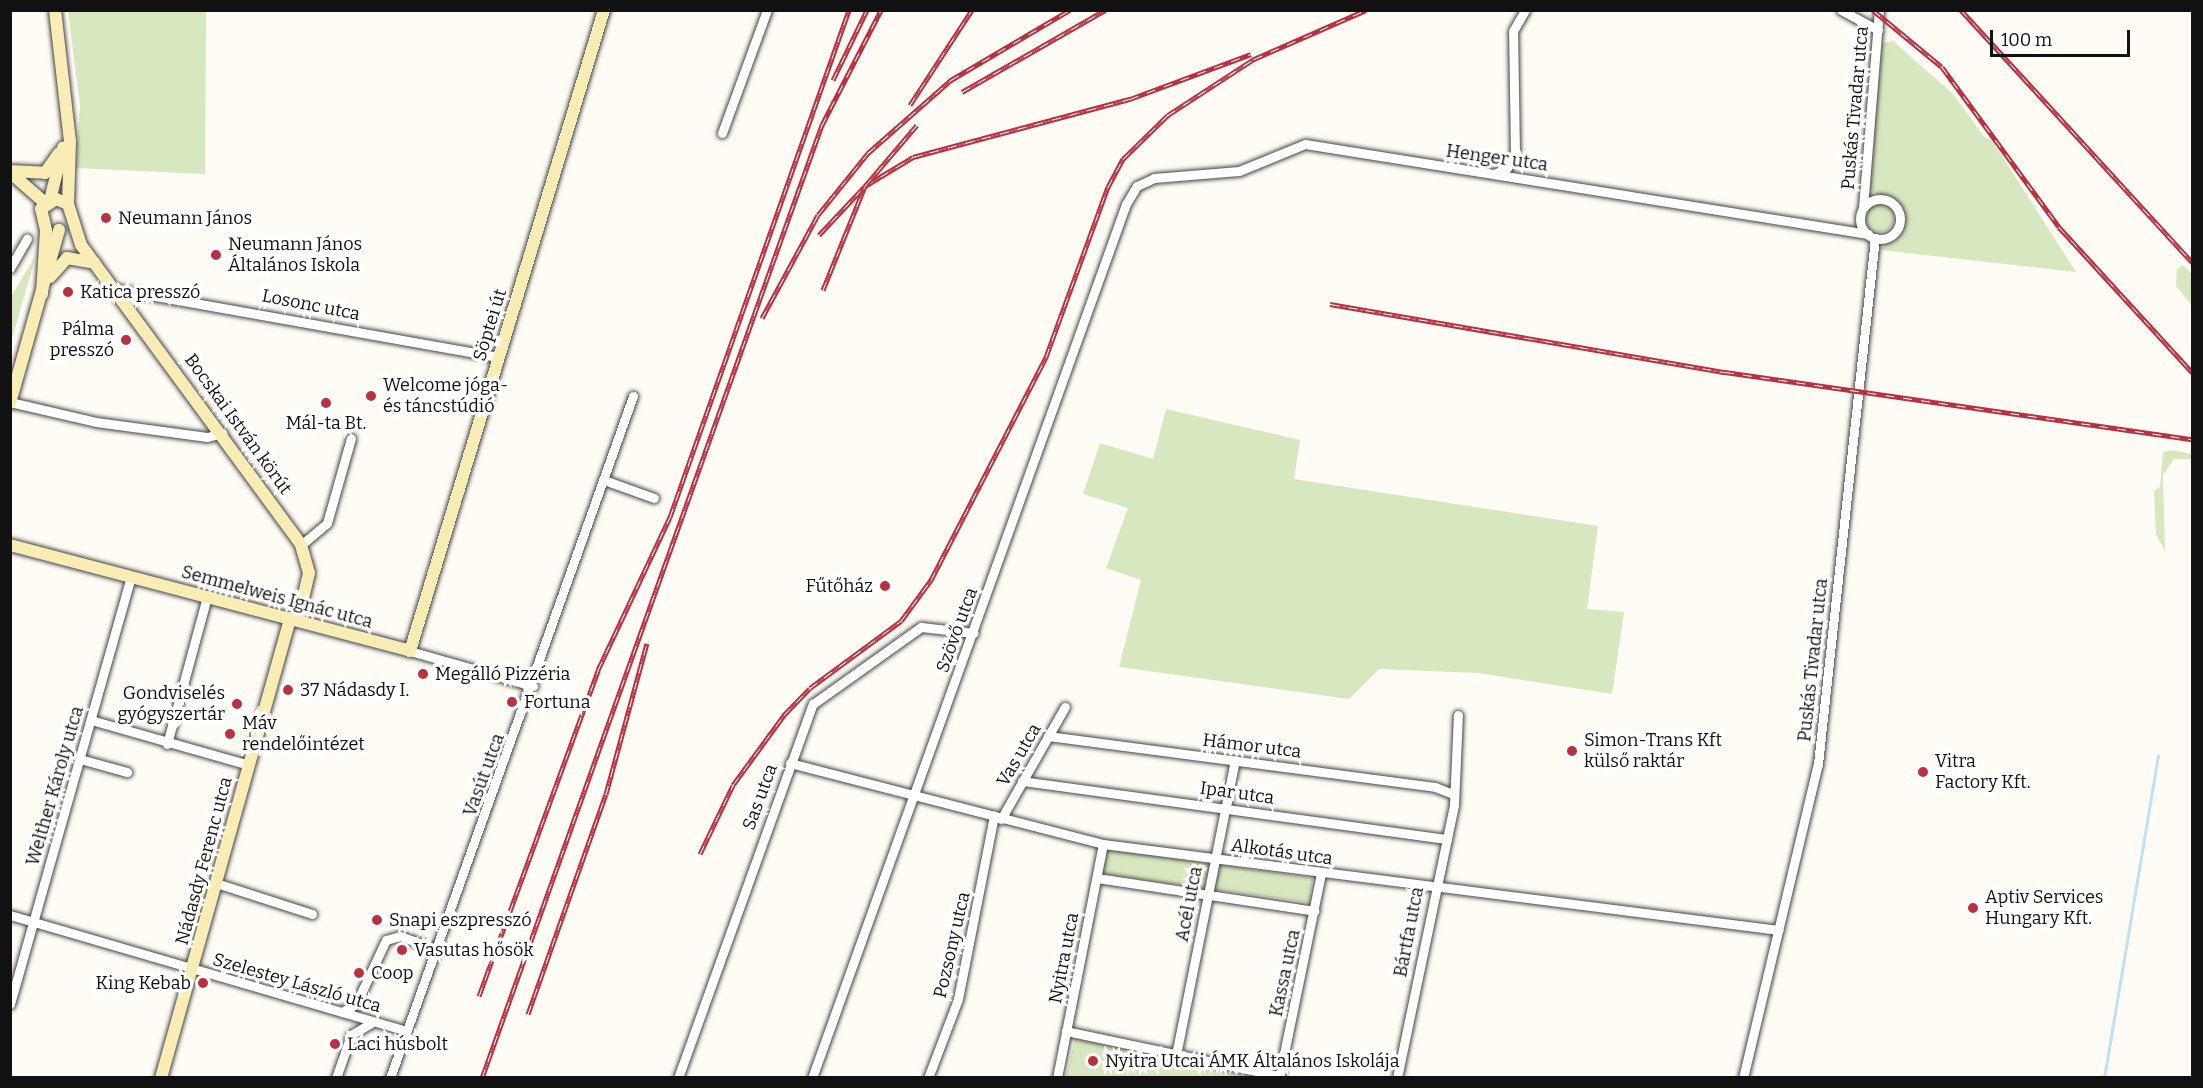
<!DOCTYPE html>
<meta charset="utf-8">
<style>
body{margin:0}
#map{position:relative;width:2203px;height:1088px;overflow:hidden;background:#fefcf5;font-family:Bitter,serif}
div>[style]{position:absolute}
.green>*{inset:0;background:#d7e8c0;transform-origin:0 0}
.round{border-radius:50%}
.stream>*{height:3px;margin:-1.5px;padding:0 1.5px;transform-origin:1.5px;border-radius:1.5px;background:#bde2f3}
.roads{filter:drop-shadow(0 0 2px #444) drop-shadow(0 0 2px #444)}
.street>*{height:9px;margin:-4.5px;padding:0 4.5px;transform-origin:4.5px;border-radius:4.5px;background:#fff}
.street>.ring{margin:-4.5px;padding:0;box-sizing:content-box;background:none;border:9px solid #fff;border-radius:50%}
.secondary>*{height:12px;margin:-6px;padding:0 6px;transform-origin:6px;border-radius:6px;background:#f9edb5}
.rail>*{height:5px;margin-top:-2.5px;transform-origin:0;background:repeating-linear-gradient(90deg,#fff 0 9px,#b93140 0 18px);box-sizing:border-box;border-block:2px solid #b93140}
.dots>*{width:16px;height:16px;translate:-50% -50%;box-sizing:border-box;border:3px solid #fff;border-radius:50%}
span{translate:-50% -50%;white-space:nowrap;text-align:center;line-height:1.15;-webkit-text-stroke:6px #fff;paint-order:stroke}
.street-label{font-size:18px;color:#111}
.poi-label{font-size:18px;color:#111}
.left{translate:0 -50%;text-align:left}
.right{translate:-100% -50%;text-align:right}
.frame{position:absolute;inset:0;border:12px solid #111;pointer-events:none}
.scale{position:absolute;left:1990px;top:30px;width:140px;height:27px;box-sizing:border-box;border:3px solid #111;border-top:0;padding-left:8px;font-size:18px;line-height:21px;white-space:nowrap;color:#111;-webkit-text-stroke:4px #fff;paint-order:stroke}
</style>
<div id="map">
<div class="green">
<i style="clip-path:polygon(68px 11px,206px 11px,205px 174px,76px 168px,80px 105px)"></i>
<i style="clip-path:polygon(1893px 41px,1953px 94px,1985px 138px,1991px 139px,2076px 272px,1880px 250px,1899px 231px,1903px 218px,1895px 201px,1869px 190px,1882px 43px)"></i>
<i class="round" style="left:1866px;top:204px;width:28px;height:28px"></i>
<i style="clip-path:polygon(34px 258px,35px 259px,11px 342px,11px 297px)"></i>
<i style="clip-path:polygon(2183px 265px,2192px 274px,2192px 306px,2176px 286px,2177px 269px)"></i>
<i style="clip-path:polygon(1166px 409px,1300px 440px,1294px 479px,1598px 526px,1587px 609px,1624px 612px,1612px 694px,1478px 673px,1379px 669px,1349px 699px,1119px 667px,1141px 580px,1106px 568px,1128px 508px,1083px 494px,1100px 443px,1153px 459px)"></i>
<i style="clip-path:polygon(2172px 450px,2192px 454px,2192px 459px,2174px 459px,2163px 475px,2165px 551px,2156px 534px,2154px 491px,2160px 487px,2163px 452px)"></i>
<i style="left:1106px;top:849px;width:209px;height:25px;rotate:8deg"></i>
<i style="clip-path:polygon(1075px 1038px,1251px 1077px,1066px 1077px)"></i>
</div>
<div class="stream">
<i style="left:2104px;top:1078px;width:327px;rotate:-80.5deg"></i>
</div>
<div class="roads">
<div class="street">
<i style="left:1841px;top:10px;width:42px;rotate:28.4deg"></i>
<i style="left:722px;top:133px;width:131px;rotate:-69.9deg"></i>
<i style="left:1494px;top:174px;width:14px;rotate:-25deg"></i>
<i style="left:1507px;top:168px;width:17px;rotate:-62deg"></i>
<i style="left:1515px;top:153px;width:122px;rotate:-90.9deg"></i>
<i style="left:1513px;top:31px;width:24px;rotate:-60deg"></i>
<i class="ring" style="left:1860px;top:199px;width:31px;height:31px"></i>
<i style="left:1863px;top:208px;width:199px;rotate:-85.4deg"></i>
<i style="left:10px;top:268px;width:34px;rotate:-60deg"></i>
<i style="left:116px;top:289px;width:389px;rotate:10.1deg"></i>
<i style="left:10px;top:402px;width:88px;rotate:13.1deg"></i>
<i style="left:96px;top:422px;width:112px;rotate:7.7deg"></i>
<i style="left:207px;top:437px;width:16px;rotate:-14deg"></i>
<i style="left:604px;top:480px;width:53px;rotate:19.8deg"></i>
<i style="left:301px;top:545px;width:34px;rotate:-40deg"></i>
<i style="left:327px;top:523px;width:88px;rotate:-74.2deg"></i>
<i style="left:410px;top:651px;width:128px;rotate:15.9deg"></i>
<i style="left:91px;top:720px;width:164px;rotate:15.9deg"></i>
<i style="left:1048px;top:736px;width:390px;rotate:7.5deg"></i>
<i style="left:1435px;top:787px;width:17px;rotate:21deg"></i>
<i style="left:167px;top:744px;width:152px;rotate:-74.8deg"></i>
<i style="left:80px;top:759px;width:49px;rotate:15.5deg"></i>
<i style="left:790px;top:763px;width:323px;rotate:14.5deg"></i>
<i style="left:1103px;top:844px;width:681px;rotate:7.25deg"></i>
<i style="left:1022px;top:781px;width:429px;rotate:7.8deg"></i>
<i style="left:1001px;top:819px;width:129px;rotate:-60.3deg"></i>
<i style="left:1097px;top:878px;width:220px;rotate:8.6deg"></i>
<i style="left:216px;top:883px;width:101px;rotate:17.9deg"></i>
<i style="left:10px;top:915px;width:409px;rotate:16.3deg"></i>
<i style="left:10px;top:1004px;width:444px;rotate:-74.2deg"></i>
<i style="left:342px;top:1012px;width:16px;rotate:-30deg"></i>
<i style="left:356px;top:1004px;width:71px;rotate:-64.9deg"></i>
<i style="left:386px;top:940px;width:15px;rotate:-16deg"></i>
<i style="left:400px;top:936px;width:40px;rotate:20.2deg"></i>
<i style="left:1066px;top:1031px;width:218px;rotate:11.9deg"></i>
<i style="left:1176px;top:1055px;width:300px;rotate:-78.7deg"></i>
<i style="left:336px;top:1078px;width:46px;rotate:-70.8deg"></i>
<i style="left:351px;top:1035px;width:26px;rotate:-31deg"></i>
<i style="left:390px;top:1078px;width:724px;rotate:-70.39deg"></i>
<i style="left:678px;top:1078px;width:398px;rotate:-70.2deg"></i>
<i style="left:813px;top:704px;width:133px;rotate:-35.5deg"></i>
<i style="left:921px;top:627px;width:53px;rotate:6.5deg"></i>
<i style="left:812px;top:1078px;width:929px;rotate:-70.24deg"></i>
<i style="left:1126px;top:204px;width:21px;rotate:-59deg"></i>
<i style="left:1137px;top:186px;width:19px;rotate:-25deg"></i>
<i style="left:1154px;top:178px;width:85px;rotate:-4.7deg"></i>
<i style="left:1239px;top:171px;width:71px;rotate:-22.2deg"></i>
<i style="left:1305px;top:144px;width:570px;rotate:9.08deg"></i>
<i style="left:928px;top:1078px;width:85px;rotate:-69.2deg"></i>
<i style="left:958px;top:999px;width:187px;rotate:-78.9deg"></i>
<i style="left:1057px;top:1078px;width:238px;rotate:-78.9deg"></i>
<i style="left:1279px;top:1078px;width:208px;rotate:-78.4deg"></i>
<i style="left:1397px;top:1078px;width:279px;rotate:-78.2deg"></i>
<i style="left:1454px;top:805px;width:90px;rotate:-87.5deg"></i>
<i style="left:1743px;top:1078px;width:323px;rotate:-76.6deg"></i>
<i style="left:1818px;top:764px;width:529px;rotate:-83.82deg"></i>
</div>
<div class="secondary">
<i style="left:55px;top:10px;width:132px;rotate:83.5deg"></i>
<i style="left:70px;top:141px;width:63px;rotate:91.8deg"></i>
<i style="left:10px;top:171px;width:35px;rotate:3deg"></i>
<i style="left:45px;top:173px;width:24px;rotate:-55deg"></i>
<i style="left:12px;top:174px;width:44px;rotate:41.3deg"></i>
<i style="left:50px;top:200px;width:54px;rotate:-76deg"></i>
<i style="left:50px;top:277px;width:25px;rotate:-48deg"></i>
<i style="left:67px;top:258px;width:28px;rotate:10deg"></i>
<i style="left:42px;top:294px;width:64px;rotate:-86.4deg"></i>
<i style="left:46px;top:230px;width:22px;rotate:-103deg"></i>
<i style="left:41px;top:209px;width:18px;rotate:-34deg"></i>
<i style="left:56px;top:199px;width:13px;rotate:23deg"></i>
<i style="left:68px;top:204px;width:43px;rotate:72.4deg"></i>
<i style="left:81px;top:245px;width:372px;rotate:53.7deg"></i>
<i style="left:301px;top:545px;width:29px;rotate:74deg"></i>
<i style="left:309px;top:573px;width:48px;rotate:103.2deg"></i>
<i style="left:10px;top:403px;width:180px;rotate:-74.2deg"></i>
<i style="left:10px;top:545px;width:414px;rotate:14.8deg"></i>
<i style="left:410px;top:651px;width:670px;rotate:-73.16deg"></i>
<i style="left:161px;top:1078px;width:478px;rotate:-74.3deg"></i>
</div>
</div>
<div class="rail">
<i style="left:1873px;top:10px;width:89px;rotate:39.6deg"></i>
<i style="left:1942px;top:67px;width:198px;rotate:53.8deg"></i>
<i style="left:2059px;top:227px;width:197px;rotate:47.5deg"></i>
<i style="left:1961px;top:10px;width:342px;rotate:47.5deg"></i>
<i style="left:833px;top:80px;width:78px;rotate:-64.1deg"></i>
<i style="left:962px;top:92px;width:165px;rotate:-29.8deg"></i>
<i style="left:910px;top:105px;width:113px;rotate:-56.9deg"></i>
<i style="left:819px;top:235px;width:67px;rotate:-46.8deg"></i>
<i style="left:865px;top:186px;width:56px;rotate:-31.1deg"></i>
<i style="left:913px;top:157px;width:225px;rotate:-15deg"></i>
<i style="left:1130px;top:99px;width:129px;rotate:-20.4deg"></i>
<i style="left:823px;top:290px;width:112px;rotate:-68deg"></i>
<i style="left:865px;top:186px;width:80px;rotate:-49.6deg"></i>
<i style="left:1330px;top:304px;width:401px;rotate:9.8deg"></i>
<i style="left:1725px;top:372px;width:472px;rotate:8.2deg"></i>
<i style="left:762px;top:318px;width:117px;rotate:-61.5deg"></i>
<i style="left:818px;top:215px;width:80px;rotate:-51.1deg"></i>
<i style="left:868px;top:153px;width:111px;rotate:-41.3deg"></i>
<i style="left:951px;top:80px;width:138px;rotate:-30.5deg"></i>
<i style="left:700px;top:854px;width:76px;rotate:-64.4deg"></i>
<i style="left:733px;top:785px;width:87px;rotate:-53.9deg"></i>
<i style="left:784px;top:715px;width:37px;rotate:-46deg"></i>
<i style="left:810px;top:688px;width:113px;rotate:-36.4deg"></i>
<i style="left:901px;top:621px;width:51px;rotate:-53.8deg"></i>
<i style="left:931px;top:580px;width:251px;rotate:-62.7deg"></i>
<i style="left:1046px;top:357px;width:181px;rotate:-70deg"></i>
<i style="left:1108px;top:187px;width:32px;rotate:-62deg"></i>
<i style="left:1123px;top:159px;width:63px;rotate:-44.4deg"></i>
<i style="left:1168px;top:115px;width:103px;rotate:-33.1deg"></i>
<i style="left:1254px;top:59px;width:122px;rotate:-23.6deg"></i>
<i style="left:479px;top:996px;width:347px;rotate:-69.9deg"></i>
<i style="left:598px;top:670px;width:169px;rotate:-64.8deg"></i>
<i style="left:670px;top:517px;width:538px;rotate:-70.55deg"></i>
<i style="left:528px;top:1014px;width:233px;rotate:-70.5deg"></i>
<i style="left:606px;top:794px;width:156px;rotate:-74.8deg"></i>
<i style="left:482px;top:1078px;width:1012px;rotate:-70.37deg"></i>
<i style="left:822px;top:125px;width:129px;rotate:-62.8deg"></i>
</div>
<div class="dots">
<i style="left:106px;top:218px;background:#b93140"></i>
<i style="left:216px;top:255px;background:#b93140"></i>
<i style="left:68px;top:292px;background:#b93140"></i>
<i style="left:126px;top:340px;background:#b93140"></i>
<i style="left:371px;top:396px;background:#b93140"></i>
<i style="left:326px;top:403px;background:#b93140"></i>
<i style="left:885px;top:586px;background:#b93140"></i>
<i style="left:423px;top:674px;background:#b93140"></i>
<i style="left:288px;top:690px;background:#b93140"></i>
<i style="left:512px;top:702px;background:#b93140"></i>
<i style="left:237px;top:704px;background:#b93140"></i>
<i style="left:230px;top:734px;background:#b93140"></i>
<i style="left:1572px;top:751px;background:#b93140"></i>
<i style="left:1923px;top:772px;background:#b93140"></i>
<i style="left:1973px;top:908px;background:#b93140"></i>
<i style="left:377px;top:920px;background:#b93140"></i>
<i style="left:402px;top:950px;background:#b93140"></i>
<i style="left:359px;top:973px;background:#b93140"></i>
<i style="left:203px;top:983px;background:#b93140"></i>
<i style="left:335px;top:1044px;background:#b93140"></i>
<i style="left:1093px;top:1061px;background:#b93140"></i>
</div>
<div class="street-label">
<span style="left:1855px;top:108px;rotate:-85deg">Puskás Tivadar utca</span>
<span style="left:1497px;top:158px;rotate:8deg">Henger utca</span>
<span style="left:311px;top:305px;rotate:11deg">Losonc utca</span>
<span style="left:490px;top:325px;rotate:-73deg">Söptei út</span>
<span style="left:238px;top:424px;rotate:54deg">Bocskai István körút</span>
<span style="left:277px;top:597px;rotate:15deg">Semmelweis Ignác utca</span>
<span style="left:957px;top:630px;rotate:-70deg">Szövő utca</span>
<span style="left:1813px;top:660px;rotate:-84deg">Puskás Tivadar utca</span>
<span style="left:1252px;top:746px;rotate:7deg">Hámor utca</span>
<span style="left:1019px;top:755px;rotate:-60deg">Vas utca</span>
<span style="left:484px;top:775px;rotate:-70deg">Vasút utca</span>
<span style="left:55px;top:786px;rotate:-74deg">Welther Károly utca</span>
<span style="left:1237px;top:793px;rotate:8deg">Ipar utca</span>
<span style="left:760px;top:797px;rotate:-70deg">Sas utca</span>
<span style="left:1282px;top:852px;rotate:8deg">Alkotás utca</span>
<span style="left:204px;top:861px;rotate:-75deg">Nádasdy Ferenc utca</span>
<span style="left:1189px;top:904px;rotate:-79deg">Acél utca</span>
<span style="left:1409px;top:932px;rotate:-79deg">Bártfa utca</span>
<span style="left:952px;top:945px;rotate:-77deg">Pozsony utca</span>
<span style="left:1064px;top:958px;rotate:-79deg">Nyitra utca</span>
<span style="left:1285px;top:973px;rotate:-78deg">Kassa utca</span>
<span style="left:297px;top:983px;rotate:16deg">Szelestey László utca</span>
</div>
<div class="poi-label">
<span class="left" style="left:118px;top:218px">Neumann János</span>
<span class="left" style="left:228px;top:255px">Neumann János<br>Általános Iskola</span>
<span class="left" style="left:80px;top:292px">Katica presszó</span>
<span class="right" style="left:114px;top:340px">Pálma<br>presszó</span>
<span class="left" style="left:383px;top:396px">Welcome jóga-<br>és táncstúdió</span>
<span style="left:326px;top:423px">Mál-ta Bt.</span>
<span class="right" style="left:873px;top:586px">Fűtőház</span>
<span class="left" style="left:435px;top:674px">Megálló Pizzéria</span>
<span class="left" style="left:300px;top:690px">37 Nádasdy I.</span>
<span class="right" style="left:225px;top:704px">Gondviselés<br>gyógyszertár</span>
<span class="left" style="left:524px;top:702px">Fortuna</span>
<span class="left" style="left:242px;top:734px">Máv<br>rendelőintézet</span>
<span class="left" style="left:1584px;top:751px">Simon-Trans Kft<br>külső raktár</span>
<span class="left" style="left:1935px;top:772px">Vitra<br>Factory Kft.</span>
<span class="left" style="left:1985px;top:908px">Aptiv Services<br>Hungary Kft.</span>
<span class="left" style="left:389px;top:920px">Snapi eszpresszó</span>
<span class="left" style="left:414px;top:950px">Vasutas hősök</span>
<span class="left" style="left:371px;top:973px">Coop</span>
<span class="right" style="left:191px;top:983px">King Kebab</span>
<span class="left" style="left:347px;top:1044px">Laci húsbolt</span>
<span class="left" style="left:1105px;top:1061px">Nyitra Utcai ÁMK Általános Iskolája</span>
</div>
<div class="frame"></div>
<div class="scale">100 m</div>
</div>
